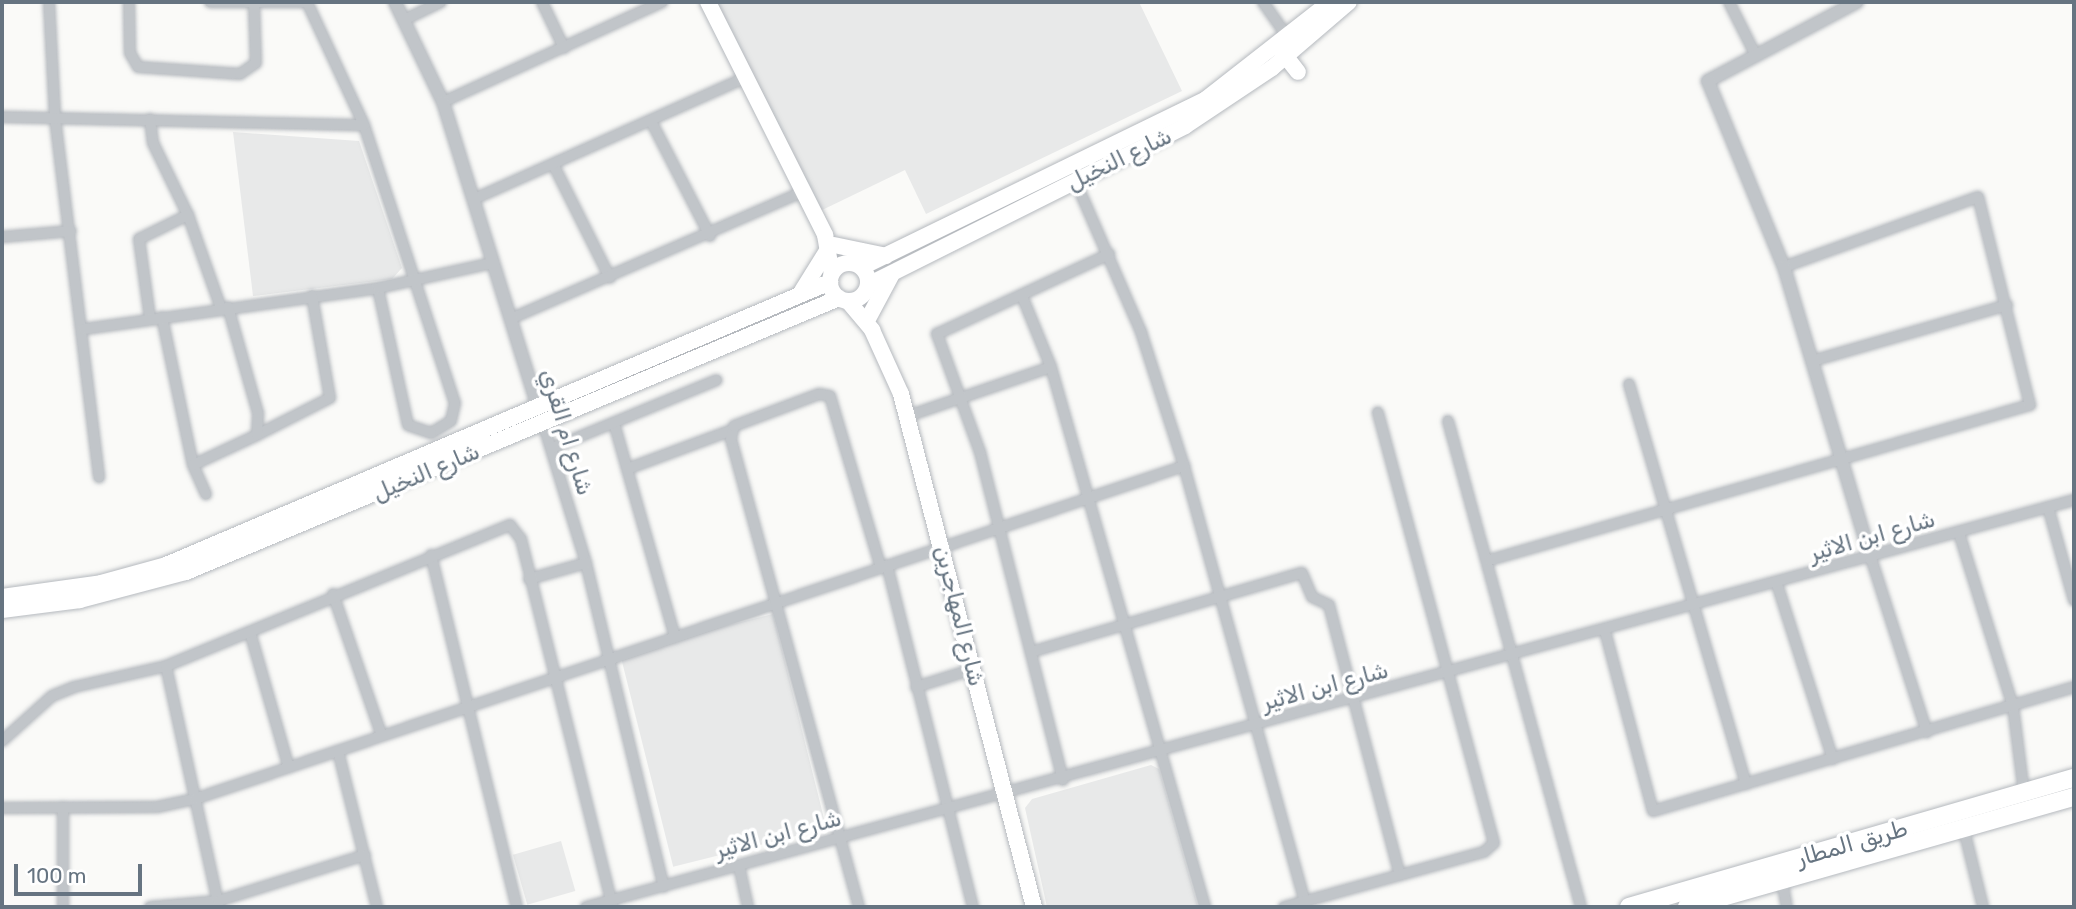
<!DOCTYPE html>
<meta charset="utf-8">
<style>
body{margin:0}
#map{position:relative;width:2076px;height:909px;overflow:hidden;background:#fafaf8;font-family:Rubik,Cairo,sans-serif}
div>[style]{position:absolute}
.built>*{inset:0;background:#e8e9e9;transform-origin:0 0}
.roads{filter:drop-shadow(0 0 2px #b5b9be) drop-shadow(0 0 2px #b5b9be)}
.minor>*{height:10px;margin:-5px;padding:0 5px;transform-origin:5px;border-radius:5px;background:#c1c5c9}
.tertiary>*{height:12px;margin:-6px;padding:0 6px;transform-origin:6px;border-radius:6px;background:#c1c5c9}
.primary>*{height:16px;margin:-8px;padding:0 8px;transform-origin:8px;border-radius:8px;background:#fff}
.primary>.ring{margin:-8px;padding:0;box-sizing:content-box;background:none;border:16px solid #fff;border-radius:50%}
.trunk>*{height:18px;margin:-9px;padding:0 9px;transform-origin:9px;border-radius:9px;background:#fff}
span{translate:-50% -50%;white-space:nowrap;text-align:center;line-height:1.15;-webkit-text-stroke:7px #fff;paint-order:stroke}
.street-label{font-size:23px;color:#667481}
.frame{position:absolute;inset:0;border:4px solid #667481;pointer-events:none}
.scale{position:absolute;left:14px;top:864px;width:128px;height:32px;box-sizing:border-box;border:4px solid #667481;border-top:0;padding-left:9px;font-size:21px;line-height:24px;white-space:nowrap;color:#667481;-webkit-text-stroke:5px #fff;paint-order:stroke}
</style>
<div id="map">
<div class="built">
<i style="clip-path:polygon(716px 2px,1139px 2px,1182px 91px,926px 214px,905px 170px,818px 212px)"></i>
<i style="clip-path:polygon(233px 132px,359px 141px,402px 268px,392px 279px,253px 296px)"></i>
<i style="left:773px;top:614px;width:221px;height:158px;rotate:76deg"></i>
<i style="clip-path:polygon(1151px 765px,1159px 769px,1198px 907px,1047px 907px,1025px 808px,1032px 799px)"></i>
<i style="left:561px;top:841px;width:52px;height:50px;rotate:74deg"></i>
</div>
<div class="roads">
<div class="minor">
<i style="left:49px;top:2px;width:116px;rotate:87deg"></i>
<i style="left:55px;top:118px;width:362px;rotate:83deg"></i>
<i style="left:129px;top:2px;width:51px;rotate:88.9deg"></i>
<i style="left:130px;top:53px;width:16px;rotate:60deg"></i>
<i style="left:138px;top:67px;width:102px;rotate:3.9deg"></i>
<i style="left:240px;top:74px;width:19px;rotate:-35deg"></i>
<i style="left:256px;top:63px;width:57px;rotate:-92deg"></i>
<i style="left:210px;top:2px;width:97px"></i>
<i style="left:307px;top:2px;width:136px;rotate:65.1deg"></i>
<i style="left:364px;top:125px;width:293px;rotate:71.9deg"></i>
<i style="left:455px;top:403px;width:18px;rotate:103deg"></i>
<i style="left:451px;top:421px;width:23px;rotate:149deg"></i>
<i style="left:431px;top:433px;width:24px;rotate:-161deg"></i>
<i style="left:408px;top:425px;width:140px;rotate:-102.4deg"></i>
<i style="left:542px;top:2px;width:51px;rotate:64.4deg"></i>
<i style="left:1263px;top:2px;width:45px;rotate:54.9deg"></i>
<i style="left:1729px;top:2px;width:56px;rotate:63.4deg"></i>
<i style="left:404px;top:20px;width:41px;rotate:-25.9deg"></i>
<i style="left:443px;top:102px;width:241px;rotate:-24.5deg"></i>
<i style="left:2px;top:117px;width:362px;rotate:1.3deg"></i>
<i style="left:150px;top:119px;width:24px;rotate:83deg"></i>
<i style="left:153px;top:143px;width:80px;rotate:64.1deg"></i>
<i style="left:188px;top:215px;width:99px;rotate:70.5deg"></i>
<i style="left:652px;top:123px;width:127px;rotate:62.8deg"></i>
<i style="left:554px;top:166px;width:125px;rotate:63.4deg"></i>
<i style="left:1075px;top:180px;width:166px;rotate:66.5deg"></i>
<i style="left:1141px;top:332px;width:141px;rotate:72.2deg"></i>
<i style="left:1184px;top:466px;width:452px;rotate:74.5deg"></i>
<i style="left:474px;top:199px;width:296px;rotate:-24.1deg"></i>
<i style="left:2px;top:237px;width:69px;rotate:-5deg"></i>
<i style="left:162px;top:317px;width:151px;rotate:78.2deg"></i>
<i style="left:193px;top:465px;width:32px;rotate:66deg"></i>
<i style="left:150px;top:318px;width:80px;rotate:-97.9deg"></i>
<i style="left:139px;top:239px;width:55px;rotate:-26.1deg"></i>
<i style="left:510px;top:319px;width:321px;rotate:-23.5deg"></i>
<i style="left:84px;top:329px;width:297px;rotate:-7.9deg"></i>
<i style="left:378px;top:288px;width:117px;rotate:-12.4deg"></i>
<i style="left:1812px;top:361px;width:203px;rotate:-16deg"></i>
<i style="left:1051px;top:367px;width:562px;rotate:74.08deg"></i>
<i style="left:1629px;top:384px;width:417px;rotate:73.7deg"></i>
<i style="left:908px;top:416px;width:151px;rotate:-18.9deg"></i>
<i style="left:1051px;top:367px;width:77px;rotate:-112.2deg"></i>
<i style="left:1448px;top:421px;width:504px;rotate:74.7deg"></i>
<i style="left:543px;top:423px;width:146px;rotate:72.9deg"></i>
<i style="left:586px;top:563px;width:333px;rotate:76.5deg"></i>
<i style="left:614px;top:423px;width:223px;rotate:74.1deg"></i>
<i style="left:257px;top:435px;width:82px;rotate:-26.9deg"></i>
<i style="left:330px;top:398px;width:104px;rotate:-100deg"></i>
<i style="left:552px;top:448px;width:178px;rotate:-22.4deg"></i>
<i style="left:193px;top:465px;width:71px;rotate:-25.1deg"></i>
<i style="left:257px;top:435px;width:22px;rotate:-87deg"></i>
<i style="left:258px;top:413px;width:110px;rotate:-105.8deg"></i>
<i style="left:627px;top:469px;width:112px;rotate:-20.4deg"></i>
<i style="left:2048px;top:507px;width:97px;rotate:74.4deg"></i>
<i style="left:1959px;top:533px;width:181px;rotate:72.7deg"></i>
<i style="left:2013px;top:706px;width:88px;rotate:82.8deg"></i>
<i style="left:431px;top:555px;width:362px;rotate:76.3deg"></i>
<i style="left:1871px;top:558px;width:183px;rotate:72.2deg"></i>
<i style="left:1490px;top:560px;width:562px;rotate:-16.02deg"></i>
<i style="left:2030px;top:405px;width:214px;rotate:-104deg"></i>
<i style="left:1978px;top:197px;width:206px;rotate:160.2deg"></i>
<i style="left:887px;top:565px;width:353px;rotate:75.9deg"></i>
<i style="left:529px;top:579px;width:59px;rotate:-15.7deg"></i>
<i style="left:1777px;top:584px;width:184px;rotate:72.3deg"></i>
<i style="left:333px;top:594px;width:150px;rotate:71deg"></i>
<i style="left:1605px;top:631px;width:186px;rotate:75.1deg"></i>
<i style="left:1653px;top:811px;width:439px;rotate:-16.4deg"></i>
<i style="left:250px;top:632px;width:141px;rotate:74deg"></i>
<i style="left:1031px;top:652px;width:282px;rotate:-16.3deg"></i>
<i style="left:1302px;top:573px;width:26px;rotate:67deg"></i>
<i style="left:1312px;top:597px;width:19px;rotate:25deg"></i>
<i style="left:1329px;top:605px;width:279px;rotate:75.3deg"></i>
<i style="left:166px;top:666px;width:247px;rotate:77.6deg"></i>
<i style="left:916px;top:687px;width:60px;rotate:-17.5deg"></i>
<i style="left:2px;top:741px;width:67px;rotate:-42deg"></i>
<i style="left:52px;top:696px;width:24px;rotate:-22deg"></i>
<i style="left:74px;top:687px;width:94px;rotate:-12.9deg"></i>
<i style="left:166px;top:666px;width:372px;rotate:-22.3deg"></i>
<i style="left:510px;top:525px;width:18px;rotate:52deg"></i>
<i style="left:521px;top:539px;width:377px;rotate:76deg"></i>
<i style="left:338px;top:751px;width:161px;rotate:76deg"></i>
<i style="left:1063px;top:780px;width:338px;rotate:-104.2deg"></i>
<i style="left:980px;top:452px;width:126px;rotate:-110deg"></i>
<i style="left:937px;top:334px;width:190px;rotate:-24.9deg"></i>
<i style="left:63px;top:807px;width:100px;rotate:90deg"></i>
<i style="left:2px;top:808px;width:155px;rotate:-0.4deg"></i>
<i style="left:157px;top:807px;width:39px;rotate:-12deg"></i>
<i style="left:195px;top:799px;width:1044px;rotate:-18.61deg"></i>
<i style="left:1964px;top:830px;width:79px;rotate:76.1deg"></i>
<i style="left:739px;top:866px;width:42px;rotate:77.6deg"></i>
<i style="left:1782px;top:880px;width:27px;rotate:80deg"></i>
<i style="left:150px;top:907px;width:68px;rotate:-5deg"></i>
<i style="left:218px;top:901px;width:154px;rotate:-17.4deg"></i>
<i style="left:586px;top:907px;width:1543px;rotate:-15.3deg"></i>
<i style="left:859px;top:907px;width:485px;rotate:-105.3deg"></i>
<i style="left:731px;top:439px;width:13px;rotate:-77deg"></i>
<i style="left:734px;top:426px;width:91px;rotate:-20.6deg"></i>
<i style="left:819px;top:394px;width:11px;rotate:10deg"></i>
<i style="left:830px;top:396px;width:179px;rotate:73.5deg"></i>
<i style="left:1284px;top:907px;width:207px;rotate:-15.4deg"></i>
<i style="left:1484px;top:852px;width:13px;rotate:-42deg"></i>
<i style="left:1494px;top:843px;width:446px;rotate:-105.1deg"></i>
</div>
<div class="tertiary">
<i style="left:395px;top:2px;width:111px;rotate:64.4deg"></i>
<i style="left:443px;top:102px;width:326px;rotate:72.7deg"></i>
<i style="left:1857px;top:2px;width:169px;rotate:152.1deg"></i>
<i style="left:1708px;top:81px;width:201px;rotate:67.8deg"></i>
<i style="left:1784px;top:267px;width:304px;rotate:73.4deg"></i>
</div>
<div class="primary">
<i style="left:708px;top:2px;width:261px;rotate:63.3deg"></i>
<i style="left:825px;top:235px;width:39px;rotate:80deg"></i>
<i style="left:1280px;top:49px;width:29px;rotate:52deg"></i>
<i style="left:834px;top:245px;width:53px;rotate:11.9deg"></i>
<i class="ring" style="left:830px;top:263px;width:22px;height:22px"></i>
<i style="left:862px;top:267px;width:383px;rotate:-26deg"></i>
<i style="left:1206px;top:99px;width:157px;rotate:-38deg"></i>
<i style="left:868px;top:285px;width:355px;rotate:-26.6deg"></i>
<i style="left:1185px;top:126px;width:105px;rotate:-33.7deg"></i>
<i style="left:1272px;top:68px;width:101px;rotate:-40.6deg"></i>
<i style="left:802px;top:291px;width:49px;rotate:-58.2deg"></i>
<i style="left:848px;top:301px;width:38px;rotate:50deg"></i>
<i style="left:872px;top:330px;width:70px;rotate:65.6deg"></i>
<i style="left:901px;top:394px;width:530px;rotate:75.47deg"></i>
<i style="left:869px;top:317px;width:47px;rotate:-61.8deg"></i>
<i style="left:2px;top:597px;width:100px;rotate:-8deg"></i>
<i style="left:101px;top:583px;width:67px;rotate:-15.5deg"></i>
<i style="left:166px;top:565px;width:722px;rotate:-23.08deg"></i>
<i style="left:2px;top:610px;width:79px;rotate:-7.3deg"></i>
<i style="left:80px;top:600px;width:110px;rotate:-14.8deg"></i>
<i style="left:186px;top:572px;width:708px;rotate:-22.76deg"></i>
</div>
<div class="trunk">
<i style="left:1629px;top:907px;width:463px;rotate:-16.2deg"></i>
<i style="left:1687px;top:907px;width:402px;rotate:-15.9deg"></i>
</div>
</div>
<div class="street-label">
<span style="left:1119px;top:159px;rotate:-26deg">شارع النخيل</span>
<span style="left:567px;top:432px;rotate:73deg">شارع ام القري</span>
<span style="left:426px;top:472px;rotate:-23deg">شارع النخيل</span>
<span style="left:1872px;top:536px;rotate:-16deg">شارع ابن الاثير</span>
<span style="left:960px;top:616px;rotate:76deg">شارع المهاجرين</span>
<span style="left:1325px;top:686px;rotate:-15deg">شارع ابن الاثير</span>
<span style="left:778px;top:834px;rotate:-15deg">شارع ابن الاثير</span>
<span style="left:1852px;top:843px;rotate:-16deg">طريق المطار</span>
</div>
<div class="frame"></div>
<div class="scale">100 m</div>
</div>
